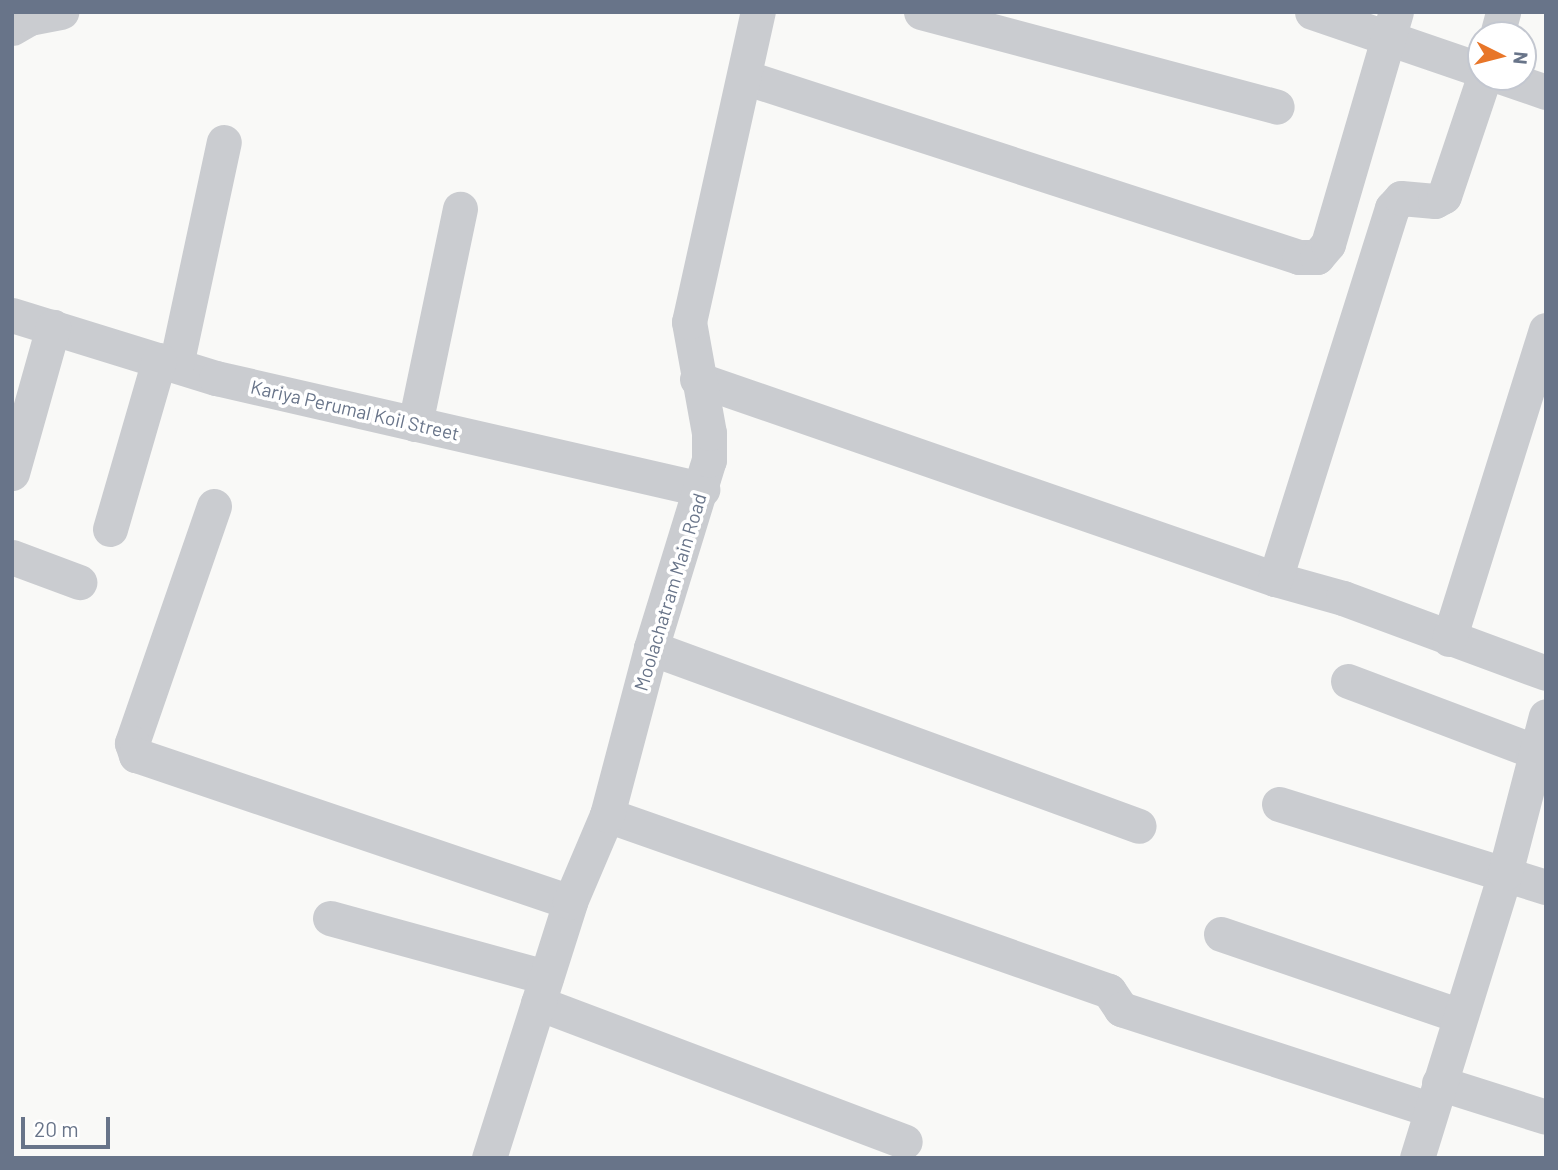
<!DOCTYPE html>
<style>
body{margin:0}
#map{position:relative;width:1558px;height:1170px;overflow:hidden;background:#f9f9f7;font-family:Barlow,sans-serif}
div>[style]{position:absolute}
.minor>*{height:35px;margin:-17.5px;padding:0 17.5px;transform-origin:17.5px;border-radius:17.5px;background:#caccd0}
span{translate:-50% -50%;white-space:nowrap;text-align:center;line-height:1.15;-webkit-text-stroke:7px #fff;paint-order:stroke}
.street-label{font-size:19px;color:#687489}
.frame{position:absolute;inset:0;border:14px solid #687489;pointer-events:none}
.north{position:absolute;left:1467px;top:21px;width:70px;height:70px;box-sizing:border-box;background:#fff;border:2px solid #c3c7d0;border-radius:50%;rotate:96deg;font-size:19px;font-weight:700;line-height:28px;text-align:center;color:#687489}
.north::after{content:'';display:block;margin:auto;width:24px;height:32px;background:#e87629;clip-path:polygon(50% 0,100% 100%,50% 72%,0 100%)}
.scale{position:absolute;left:21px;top:1117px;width:89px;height:32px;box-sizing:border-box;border:4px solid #687489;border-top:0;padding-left:9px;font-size:21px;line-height:24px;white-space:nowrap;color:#687489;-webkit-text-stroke:5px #fff;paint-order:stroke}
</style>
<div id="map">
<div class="minor">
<i style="left:921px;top:12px;width:368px;rotate:14.9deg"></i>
<i style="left:1312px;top:12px;width:179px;rotate:18.9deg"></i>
<i style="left:12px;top:28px;width:20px;rotate:-30deg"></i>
<i style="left:29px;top:18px;width:33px;rotate:-11deg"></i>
<i style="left:1497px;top:35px;width:24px;rotate:-75deg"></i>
<i style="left:744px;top:77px;width:583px;rotate:17.97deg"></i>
<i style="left:1299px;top:257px;width:18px"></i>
<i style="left:1317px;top:257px;width:17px;rotate:-50deg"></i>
<i style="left:1328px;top:244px;width:242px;rotate:-73.7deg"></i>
<i style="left:1502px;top:77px;width:46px;rotate:18.8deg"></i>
<i style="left:12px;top:315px;width:214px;rotate:17.2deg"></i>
<i style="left:216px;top:378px;width:499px;rotate:12.9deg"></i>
<i style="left:176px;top:365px;width:228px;rotate:-77.9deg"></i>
<i style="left:697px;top:379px;width:612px;rotate:19.09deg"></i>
<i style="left:1275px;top:579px;width:71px;rotate:15.6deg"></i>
<i style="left:1343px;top:598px;width:216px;rotate:20.3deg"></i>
<i style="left:415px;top:424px;width:220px;rotate:-78.2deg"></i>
<i style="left:12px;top:473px;width:152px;rotate:-74.3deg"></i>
<i style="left:214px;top:506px;width:251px;rotate:109.1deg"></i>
<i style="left:132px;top:743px;width:13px;rotate:72deg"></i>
<i style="left:136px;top:755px;width:458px;rotate:18.7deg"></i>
<i style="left:110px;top:529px;width:176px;rotate:-73.8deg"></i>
<i style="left:12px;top:557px;width:72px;rotate:20.5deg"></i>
<i style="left:1275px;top:579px;width:389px;rotate:-72.5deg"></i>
<i style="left:1392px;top:208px;width:13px;rotate:-48deg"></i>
<i style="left:1401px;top:198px;width:34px;rotate:5deg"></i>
<i style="left:1435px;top:201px;width:10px;rotate:-29deg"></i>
<i style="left:1444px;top:196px;width:126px;rotate:-71.4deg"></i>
<i style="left:1449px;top:639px;width:324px;rotate:-72.6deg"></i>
<i style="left:651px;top:648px;width:519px;rotate:20.04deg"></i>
<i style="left:1348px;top:681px;width:212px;rotate:20.7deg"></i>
<i style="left:1279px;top:804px;width:280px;rotate:17.3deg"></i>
<i style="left:607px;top:815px;width:532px;rotate:19.32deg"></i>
<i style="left:1109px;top:991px;width:22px;rotate:56deg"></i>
<i style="left:1121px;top:1009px;width:324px;rotate:18deg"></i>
<i style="left:330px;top:918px;width:224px;rotate:15.3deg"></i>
<i style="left:1221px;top:934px;width:250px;rotate:18.9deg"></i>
<i style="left:538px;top:1003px;width:392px;rotate:20.7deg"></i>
<i style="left:1439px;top:1083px;width:112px;rotate:17.6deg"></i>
<i style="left:489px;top:1158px;width:269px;rotate:-72.4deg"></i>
<i style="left:570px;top:902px;width:95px;rotate:-67deg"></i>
<i style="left:607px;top:815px;width:173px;rotate:-75.2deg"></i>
<i style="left:651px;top:648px;width:197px;rotate:-72.9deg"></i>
<i style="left:709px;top:460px;width:27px;rotate:-90deg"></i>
<i style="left:709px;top:433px;width:113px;rotate:-100.2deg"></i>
<i style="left:689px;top:322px;width:318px;rotate:-77.5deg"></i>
<i style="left:1417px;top:1158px;width:298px;rotate:-72.8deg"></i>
<i style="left:1505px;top:873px;width:162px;rotate:-75.4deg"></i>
</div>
<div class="street-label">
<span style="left:355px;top:410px;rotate:13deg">Kariya Perumal Koil Street</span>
<span style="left:670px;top:592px;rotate:-73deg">Moolachatram Main Road</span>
</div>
<div class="frame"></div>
<div class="north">N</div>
<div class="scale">20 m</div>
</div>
